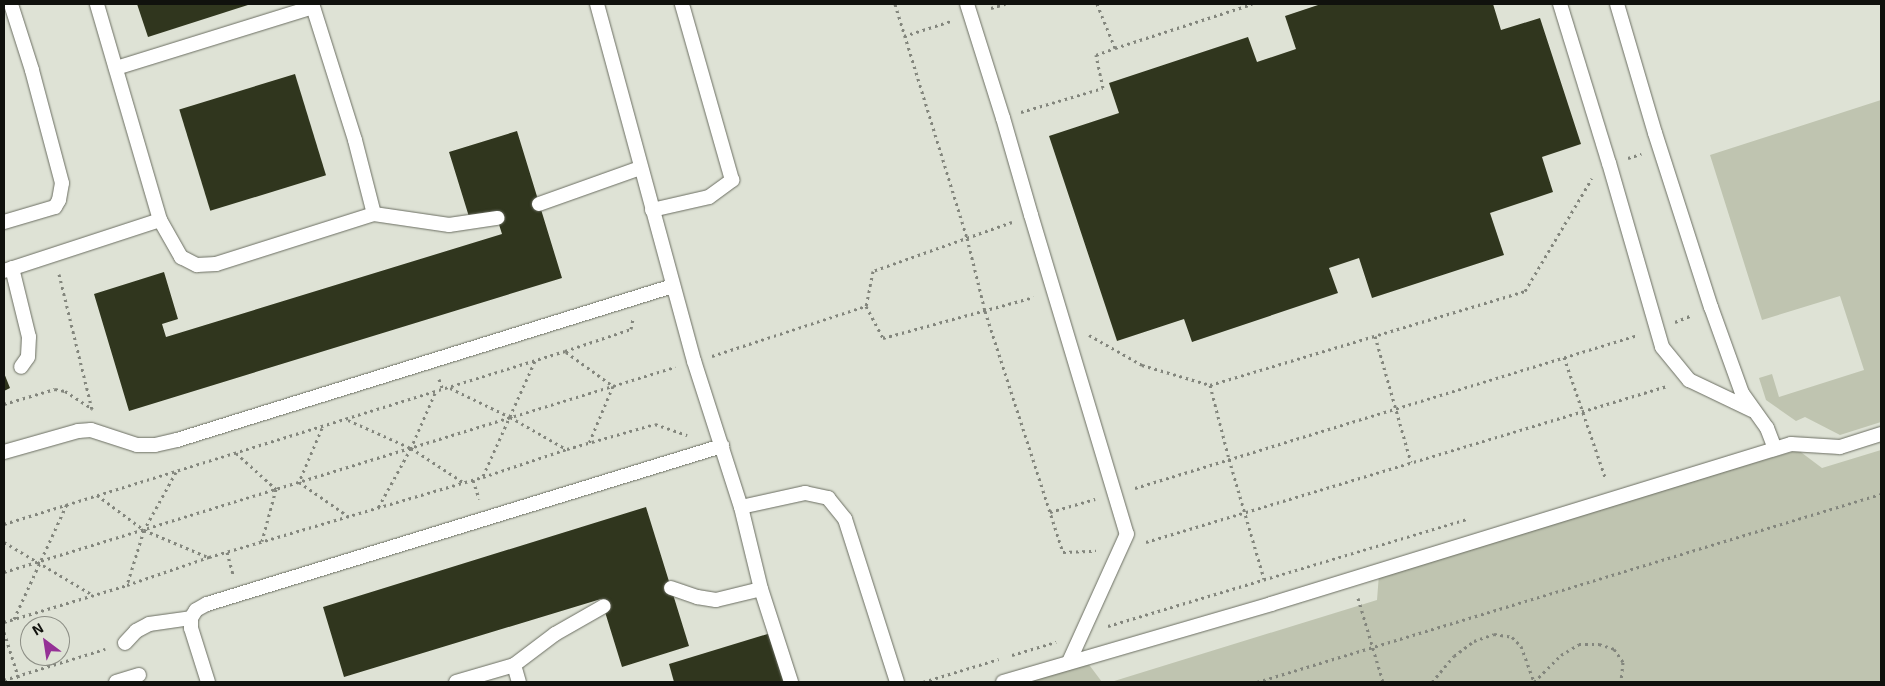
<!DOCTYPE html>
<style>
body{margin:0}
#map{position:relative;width:1885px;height:686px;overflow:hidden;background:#dee2d5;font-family:"Exo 2",sans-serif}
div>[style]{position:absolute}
.green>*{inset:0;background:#bfc4b0}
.building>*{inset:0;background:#30361e;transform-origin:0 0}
.path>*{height:3px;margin-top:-1.5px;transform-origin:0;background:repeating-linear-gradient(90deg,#83867d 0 2.5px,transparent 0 6.5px)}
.roads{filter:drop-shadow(0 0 1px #6b6e62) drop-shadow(0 0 1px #6b6e62)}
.lane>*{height:14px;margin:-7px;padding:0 7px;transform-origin:7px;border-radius:7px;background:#fff}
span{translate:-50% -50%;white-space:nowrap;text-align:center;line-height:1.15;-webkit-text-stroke:5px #dee2d5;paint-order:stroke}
.frame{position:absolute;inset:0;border:5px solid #10110d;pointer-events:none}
.north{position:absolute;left:20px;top:616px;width:50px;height:50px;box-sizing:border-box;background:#dee2d5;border:1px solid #8c8e85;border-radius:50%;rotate:329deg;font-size:14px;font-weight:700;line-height:20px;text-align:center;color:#10110d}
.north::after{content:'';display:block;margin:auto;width:18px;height:22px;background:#953196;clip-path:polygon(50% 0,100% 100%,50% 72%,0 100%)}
</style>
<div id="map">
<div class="green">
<i style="clip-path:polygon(1881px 100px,1881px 422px,1840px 435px,1805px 417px,1796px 421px,1766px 400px,1759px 378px,1772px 374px,1779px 397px,1864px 370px,1840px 296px,1762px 320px,1710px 155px)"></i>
<i style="clip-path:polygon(1798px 450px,1822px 468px,1881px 450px,1881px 682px,1111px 682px,1377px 600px,1379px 574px)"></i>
<i style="clip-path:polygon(1087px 662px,1102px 682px,1022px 682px)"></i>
</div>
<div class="building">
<i style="clip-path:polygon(137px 4px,251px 4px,148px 37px)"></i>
<i style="clip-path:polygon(1321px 4px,1493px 4px,1501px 30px,1540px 18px,1581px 144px,1542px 157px,1553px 192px,1490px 213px,1504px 255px,1372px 298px,1359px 258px,1329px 268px,1338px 293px,1192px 342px,1184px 319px,1117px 341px,1049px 136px,1119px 113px,1109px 83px,1248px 37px,1257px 62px,1296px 49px,1285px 16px)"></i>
<i style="left:295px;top:74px;width:106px;height:121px;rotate:73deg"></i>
<i style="clip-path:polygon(517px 131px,562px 278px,129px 411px,94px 294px,164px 272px,178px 319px,162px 324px,166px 337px,502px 234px,495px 212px,470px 220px,449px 152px)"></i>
<i style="clip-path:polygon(4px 373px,10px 388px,4px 391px)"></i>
<i style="clip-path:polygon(646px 507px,689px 646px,622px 667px,601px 599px,344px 677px,323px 607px)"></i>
<i style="clip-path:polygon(774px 632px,789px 682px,674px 682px,669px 664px)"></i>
</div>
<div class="path">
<i style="left:895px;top:4px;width:245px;rotate:72.9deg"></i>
<i style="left:967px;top:238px;width:75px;rotate:76.1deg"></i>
<i style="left:985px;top:311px;width:253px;rotate:72.1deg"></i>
<i style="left:1063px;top:552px;width:33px;rotate:-2deg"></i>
<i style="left:991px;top:8px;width:15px;rotate:-16deg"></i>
<i style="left:904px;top:36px;width:49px;rotate:-17.7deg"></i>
<i style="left:1115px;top:48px;width:144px;rotate:-17.8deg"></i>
<i style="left:1021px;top:112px;width:85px;rotate:-16.3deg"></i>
<i style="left:1103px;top:88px;width:34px;rotate:-102deg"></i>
<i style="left:1096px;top:55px;width:20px;rotate:-20deg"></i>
<i style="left:1115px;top:48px;width:48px;rotate:-112.2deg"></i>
<i style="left:1628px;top:158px;width:14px;rotate:-17deg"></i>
<i style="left:1012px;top:222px;width:147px;rotate:160.6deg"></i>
<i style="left:873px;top:271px;width:36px;rotate:101deg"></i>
<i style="left:866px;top:306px;width:36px;rotate:62deg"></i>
<i style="left:883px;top:338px;width:156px;rotate:-15.2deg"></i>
<i style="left:59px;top:274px;width:139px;rotate:76.3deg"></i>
<i style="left:1675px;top:322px;width:18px;rotate:-22deg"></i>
<i style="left:1089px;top:335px;width:61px;rotate:29.5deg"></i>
<i style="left:1142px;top:365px;width:71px;rotate:16.4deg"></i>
<i style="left:1210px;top:385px;width:329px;rotate:-16.6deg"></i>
<i style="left:1525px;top:291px;width:131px;rotate:-59.3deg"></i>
<i style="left:1375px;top:336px;width:131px;rotate:74.1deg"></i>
<i style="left:566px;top:352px;width:58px;rotate:35.9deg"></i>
<i style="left:613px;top:386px;width:62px;rotate:112.8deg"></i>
<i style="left:712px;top:356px;width:162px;rotate:-18deg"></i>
<i style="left:1564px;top:357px;width:127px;rotate:71.1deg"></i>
<i style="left:439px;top:379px;width:12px;rotate:70deg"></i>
<i style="left:1210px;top:385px;width:76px;rotate:75.6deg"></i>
<i style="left:1229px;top:459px;width:125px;rotate:73.7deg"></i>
<i style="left:450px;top:388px;width:67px;rotate:25.8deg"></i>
<i style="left:510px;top:417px;width:64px;rotate:29.7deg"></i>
<i style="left:435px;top:393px;width:60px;rotate:113.6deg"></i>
<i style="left:411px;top:448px;width:62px;rotate:33.2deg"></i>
<i style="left:4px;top:404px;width:53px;rotate:-16.4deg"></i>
<i style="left:55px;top:389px;width:10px;rotate:11deg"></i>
<i style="left:65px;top:391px;width:33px;rotate:33deg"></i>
<i style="left:348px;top:420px;width:69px;rotate:24deg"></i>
<i style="left:411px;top:448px;width:68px;rotate:118.8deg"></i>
<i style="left:322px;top:428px;width:59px;rotate:113.1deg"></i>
<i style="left:299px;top:482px;width:60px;rotate:34.8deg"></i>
<i style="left:236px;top:453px;width:54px;rotate:42deg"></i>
<i style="left:276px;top:489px;width:54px;rotate:105.1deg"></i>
<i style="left:176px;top:472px;width:66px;rotate:118.9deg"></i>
<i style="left:144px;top:530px;width:69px;rotate:22.9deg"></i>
<i style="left:483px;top:476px;width:126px;rotate:-65.7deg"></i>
<i style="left:473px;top:480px;width:20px;rotate:72deg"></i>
<i style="left:1135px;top:488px;width:526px;rotate:-16.92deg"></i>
<i style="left:97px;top:495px;width:59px;rotate:36.7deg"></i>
<i style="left:144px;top:530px;width:58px;rotate:107.2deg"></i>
<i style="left:1050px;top:512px;width:47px;rotate:-16.1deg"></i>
<i style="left:4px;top:524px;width:587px;rotate:-17.14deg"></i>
<i style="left:565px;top:351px;width:70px;rotate:-18.4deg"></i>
<i style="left:631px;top:329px;width:10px;rotate:-79deg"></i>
<i style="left:4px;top:542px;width:104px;rotate:30.8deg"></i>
<i style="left:1146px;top:542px;width:544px;rotate:-16.67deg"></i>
<i style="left:227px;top:552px;width:23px;rotate:75deg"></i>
<i style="left:4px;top:572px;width:702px;rotate:-16.99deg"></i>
<i style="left:1358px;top:598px;width:88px;rotate:73.4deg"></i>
<i style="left:14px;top:619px;width:127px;rotate:-65.3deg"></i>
<i style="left:4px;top:622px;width:128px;rotate:-16.7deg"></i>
<i style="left:127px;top:585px;width:87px;rotate:-18.9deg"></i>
<i style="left:209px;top:557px;width:285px;rotate:-16.3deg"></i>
<i style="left:483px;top:477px;width:89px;rotate:-18.4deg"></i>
<i style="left:567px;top:449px;width:91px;rotate:-15.9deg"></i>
<i style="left:655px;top:424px;width:34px;rotate:19deg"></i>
<i style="left:1108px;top:626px;width:376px;rotate:-16.6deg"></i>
<i style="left:4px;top:632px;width:52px;rotate:72.3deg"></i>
<i style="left:1012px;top:655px;width:46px;rotate:-16.5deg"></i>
<i style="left:4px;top:680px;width:106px;rotate:-17.1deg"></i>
<i style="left:923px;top:682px;width:79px;rotate:-16.8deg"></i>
<i style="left:1257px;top:682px;width:652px;rotate:-16.77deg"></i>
<i style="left:1432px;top:682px;width:34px;rotate:-50deg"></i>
<i style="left:1454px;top:656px;width:25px;rotate:-37deg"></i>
<i style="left:1474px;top:641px;width:21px;rotate:-19deg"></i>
<i style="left:1494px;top:634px;width:18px;rotate:9deg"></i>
<i style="left:1512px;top:637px;width:13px;rotate:45deg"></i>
<i style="left:1521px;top:646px;width:38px;rotate:70deg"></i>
<i style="left:1534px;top:682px;width:38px;rotate:-45deg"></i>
<i style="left:1561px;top:655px;width:21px;rotate:-31deg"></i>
<i style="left:1579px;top:644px;width:20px"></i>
<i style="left:1599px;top:644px;width:16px;rotate:18deg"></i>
<i style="left:1614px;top:649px;width:16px;rotate:55deg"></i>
<i style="left:1623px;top:662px;width:20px;rotate:96deg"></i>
</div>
<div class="roads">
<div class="lane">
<i style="left:597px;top:4px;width:370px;rotate:74.8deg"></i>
<i style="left:694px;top:361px;width:153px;rotate:72.2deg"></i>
<i style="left:741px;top:507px;width:84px;rotate:76.3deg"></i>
<i style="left:761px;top:589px;width:98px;rotate:72.1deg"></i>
<i style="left:967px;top:4px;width:120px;rotate:72.5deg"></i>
<i style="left:1003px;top:118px;width:101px;rotate:73.9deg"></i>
<i style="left:1031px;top:215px;width:333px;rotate:73.3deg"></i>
<i style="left:1127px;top:534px;width:141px;rotate:114.4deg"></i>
<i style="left:1560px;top:4px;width:166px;rotate:72.9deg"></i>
<i style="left:1609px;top:163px;width:191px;rotate:73.9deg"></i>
<i style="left:1662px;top:347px;width:43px;rotate:50.7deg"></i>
<i style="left:1689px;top:380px;width:70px;rotate:25.5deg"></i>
<i style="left:1617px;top:4px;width:134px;rotate:73.6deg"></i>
<i style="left:1655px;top:133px;width:183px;rotate:72.2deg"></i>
<i style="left:1711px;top:307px;width:91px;rotate:70.2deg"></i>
<i style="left:1742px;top:393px;width:43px;rotate:54.5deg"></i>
<i style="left:1767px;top:428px;width:22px;rotate:69deg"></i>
<i style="left:116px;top:68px;width:206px;rotate:-17.2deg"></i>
<i style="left:539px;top:204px;width:107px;rotate:-19.6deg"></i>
<i style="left:652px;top:210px;width:58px;rotate:-12.8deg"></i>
<i style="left:709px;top:197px;width:29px;rotate:-36deg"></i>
<i style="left:732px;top:180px;width:183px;rotate:-105.9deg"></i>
<i style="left:374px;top:214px;width:76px;rotate:8.3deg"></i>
<i style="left:449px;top:225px;width:49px;rotate:-8.3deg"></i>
<i style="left:160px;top:220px;width:43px;rotate:60.4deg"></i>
<i style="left:181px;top:257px;width:18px;rotate:27deg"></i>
<i style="left:197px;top:265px;width:19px;rotate:-3deg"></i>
<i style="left:216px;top:264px;width:166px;rotate:-17.6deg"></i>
<i style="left:374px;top:214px;width:76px;rotate:-104.4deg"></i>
<i style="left:355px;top:140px;width:143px;rotate:-107.5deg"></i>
<i style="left:4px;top:222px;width:53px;rotate:-16.4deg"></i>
<i style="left:55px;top:207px;width:8px;rotate:-60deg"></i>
<i style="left:59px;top:200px;width:17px;rotate:-80deg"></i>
<i style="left:62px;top:183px;width:117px;rotate:-104.9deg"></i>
<i style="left:32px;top:70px;width:69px;rotate:-107.7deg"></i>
<i style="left:12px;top:268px;width:71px;rotate:76.2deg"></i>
<i style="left:29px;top:337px;width:20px;rotate:93deg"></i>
<i style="left:28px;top:357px;width:12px;rotate:125deg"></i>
<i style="left:4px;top:271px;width:164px;rotate:-18.1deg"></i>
<i style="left:160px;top:220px;width:225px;rotate:-106.3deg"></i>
<i style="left:4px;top:452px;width:77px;rotate:-15.8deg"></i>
<i style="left:78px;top:431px;width:13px;rotate:-4deg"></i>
<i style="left:91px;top:430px;width:48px;rotate:18.1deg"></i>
<i style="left:137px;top:445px;width:18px"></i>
<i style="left:155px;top:445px;width:23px;rotate:-13deg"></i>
<i style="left:177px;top:440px;width:519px;rotate:-17.25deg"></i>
<i style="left:741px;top:507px;width:66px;rotate:-12.3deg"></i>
<i style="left:805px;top:493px;width:24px;rotate:12deg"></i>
<i style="left:828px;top:498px;width:27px;rotate:51deg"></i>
<i style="left:845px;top:519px;width:171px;rotate:72.3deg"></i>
<i style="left:671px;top:588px;width:28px;rotate:19deg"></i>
<i style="left:697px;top:597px;width:19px;rotate:9deg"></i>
<i style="left:716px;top:600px;width:46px;rotate:-13.7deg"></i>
<i style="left:125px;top:643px;width:16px;rotate:-47deg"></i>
<i style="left:136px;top:631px;width:15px;rotate:-28deg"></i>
<i style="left:149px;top:624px;width:42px;rotate:-8.1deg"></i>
<i style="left:514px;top:665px;width:51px;rotate:-37.1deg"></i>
<i style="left:555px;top:634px;width:56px;rotate:-29.7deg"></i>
<i style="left:116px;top:682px;width:24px;rotate:-17deg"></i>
<i style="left:208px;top:682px;width:57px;rotate:-107.5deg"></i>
<i style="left:191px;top:628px;width:10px;rotate:-90deg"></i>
<i style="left:191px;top:618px;width:9px;rotate:-58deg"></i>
<i style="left:196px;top:610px;width:13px;rotate:-29deg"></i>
<i style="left:207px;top:604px;width:539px;rotate:-17.06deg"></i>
<i style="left:456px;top:682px;width:60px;rotate:-16.3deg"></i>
<i style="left:514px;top:665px;width:18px;rotate:74deg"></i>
<i style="left:1003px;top:682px;width:279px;rotate:-16.2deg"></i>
<i style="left:1271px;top:604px;width:544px;rotate:-17.1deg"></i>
<i style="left:1791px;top:444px;width:49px;rotate:3.5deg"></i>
<i style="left:1840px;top:447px;width:43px;rotate:-17.6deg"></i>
</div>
</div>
<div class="frame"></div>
<div class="north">N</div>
</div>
